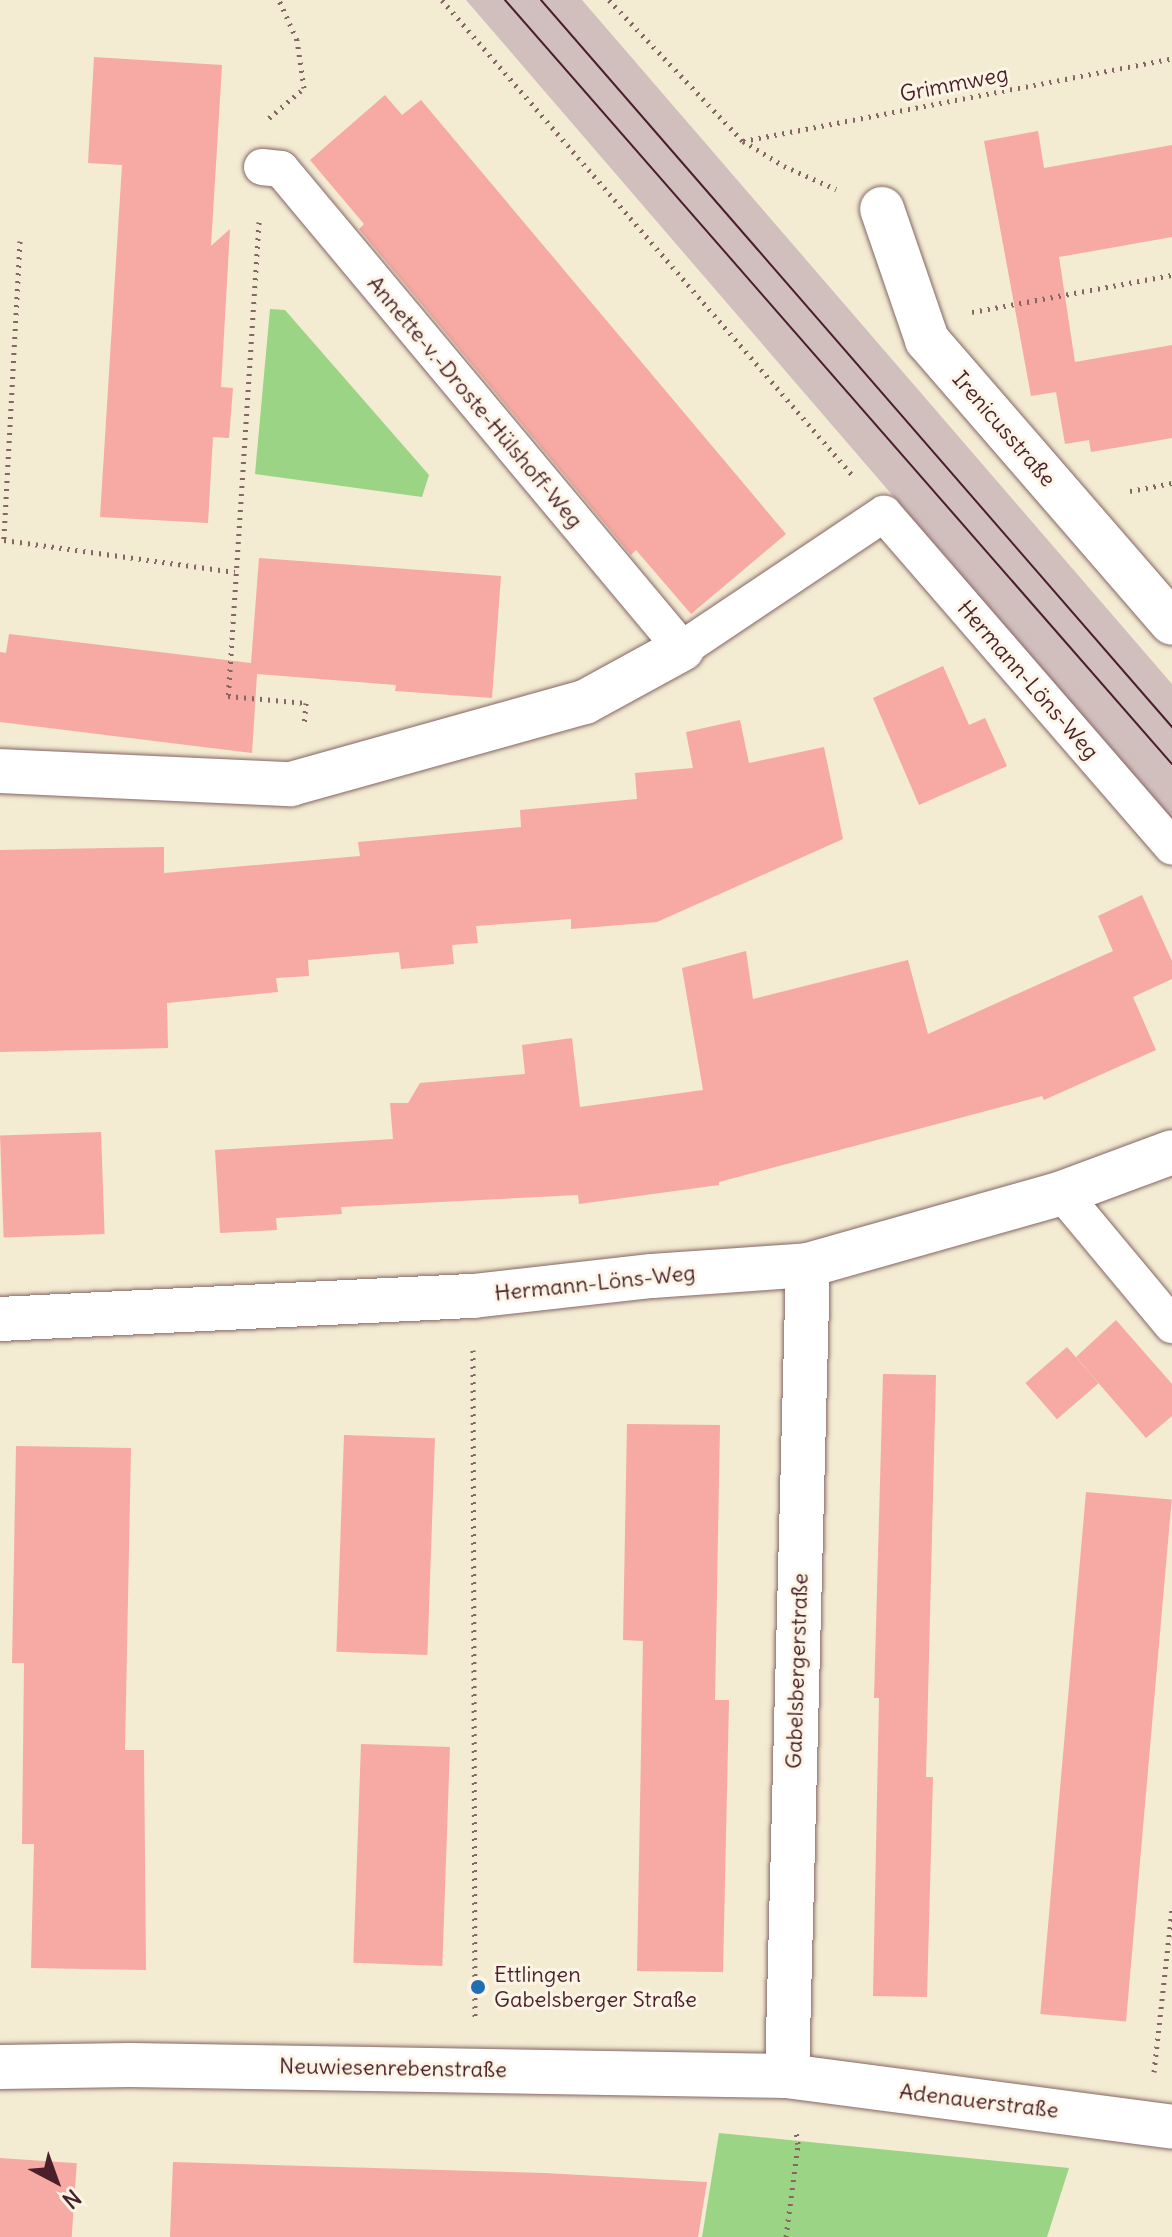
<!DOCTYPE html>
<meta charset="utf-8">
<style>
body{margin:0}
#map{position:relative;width:1172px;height:2237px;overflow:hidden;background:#f3ebd2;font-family:Delius,sans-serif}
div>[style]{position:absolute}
.industrial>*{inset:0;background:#d1bfbd}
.green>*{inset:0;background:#9cd486}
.building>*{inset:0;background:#f7a9a3;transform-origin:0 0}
.path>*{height:5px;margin-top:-2.5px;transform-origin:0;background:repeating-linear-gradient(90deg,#856665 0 2px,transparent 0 8px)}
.roads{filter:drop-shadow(0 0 2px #856665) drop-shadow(0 0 2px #856665)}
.lane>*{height:36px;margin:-18px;padding:0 18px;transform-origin:18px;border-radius:18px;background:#fff}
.street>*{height:44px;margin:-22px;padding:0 22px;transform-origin:22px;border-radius:22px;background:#fff}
.tram>*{height:2px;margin:-1px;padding:0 1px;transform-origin:1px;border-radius:1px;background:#4a1f2b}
.dots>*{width:22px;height:22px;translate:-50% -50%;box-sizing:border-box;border:4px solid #fcf5e5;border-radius:50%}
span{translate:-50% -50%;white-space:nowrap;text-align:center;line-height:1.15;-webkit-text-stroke:6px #fcf5e5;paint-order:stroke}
.street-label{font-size:22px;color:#4a1f2b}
.poi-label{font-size:22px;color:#4a1f2b}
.left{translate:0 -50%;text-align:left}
.north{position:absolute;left:16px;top:2141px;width:80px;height:80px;-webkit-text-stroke:6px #fcf5e5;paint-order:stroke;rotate:139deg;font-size:22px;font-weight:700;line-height:32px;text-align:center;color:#4a1f2b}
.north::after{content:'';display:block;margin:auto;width:28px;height:36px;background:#4a1f2b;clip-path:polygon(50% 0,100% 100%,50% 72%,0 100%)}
</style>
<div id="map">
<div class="industrial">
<i style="clip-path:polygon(466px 0,582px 0,1172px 684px,1172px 820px)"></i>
</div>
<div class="green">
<i style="clip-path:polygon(270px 309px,285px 310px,429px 475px,422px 497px,255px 474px)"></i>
<i style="clip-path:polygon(719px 2133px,1069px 2168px,1047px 2237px,702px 2237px)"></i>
</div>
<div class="building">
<i style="clip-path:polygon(94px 57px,222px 65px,211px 246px,230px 229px,221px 387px,233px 388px,229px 438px,213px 437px,208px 523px,100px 517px,122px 165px,88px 163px)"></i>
<i style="clip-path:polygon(385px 95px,402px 115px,421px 100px,786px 534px,691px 614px,636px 550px,631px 555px,359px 229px,364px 224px,310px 160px)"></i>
<i style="clip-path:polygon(1038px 131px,1044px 168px,1172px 145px,1172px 237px,1059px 257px,1075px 362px,1172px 345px,1172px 438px,1091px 452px,1089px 440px,1065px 444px,1056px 392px,1031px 396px,984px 141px)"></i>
<i style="clip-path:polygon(259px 558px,501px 576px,492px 698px,395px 691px,396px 685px,257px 674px,252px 753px,0 722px,0 652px,6px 653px,9px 634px,251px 663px)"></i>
<i style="clip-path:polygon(943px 666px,969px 725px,985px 718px,1007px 766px,919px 805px,873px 698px)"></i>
<i style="clip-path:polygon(740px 720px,749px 763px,824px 747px,843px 839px,657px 922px,571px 929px,571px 919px,476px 926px,478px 943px,452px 945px,454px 964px,401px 969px,399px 952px,308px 960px,309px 976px,276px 978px,278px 992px,167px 1003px,168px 1048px,0 1052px,0 850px,164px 847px,164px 873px,360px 856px,358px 842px,521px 827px,520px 810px,637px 799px,635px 773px,693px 768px,686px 732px)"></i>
<i style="clip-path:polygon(1142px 895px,1172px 961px,1172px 979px,1133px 997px,1156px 1050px,1044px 1100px,1042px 1096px,719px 1182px,719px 1185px,579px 1204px,578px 1195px,341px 1207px,342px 1214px,276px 1218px,277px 1230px,220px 1233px,215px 1150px,393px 1139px,390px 1103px,408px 1103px,420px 1083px,525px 1074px,522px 1045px,572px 1038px,580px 1107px,703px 1090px,682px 968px,746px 951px,753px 999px,908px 960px,928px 1034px,1113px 951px,1098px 916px)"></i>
<i style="left:101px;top:1132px;width:102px;height:101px;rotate:88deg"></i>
<i style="clip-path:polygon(1116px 1320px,1172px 1384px,1172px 1416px,1146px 1438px,1076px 1357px)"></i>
<i style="left:1067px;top:1347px;width:48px;height:55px;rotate:49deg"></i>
<i style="clip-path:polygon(883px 1374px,936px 1375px,926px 1777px,933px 1777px,927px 1997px,873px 1996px,879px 1698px,874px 1698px)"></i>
<i style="clip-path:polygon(627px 1424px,720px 1425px,715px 1700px,729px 1700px,723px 1972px,637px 1971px,643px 1641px,623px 1640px)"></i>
<i style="left:344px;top:1435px;width:91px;height:217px;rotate:2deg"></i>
<i style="clip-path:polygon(16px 1446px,131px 1448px,125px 1750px,144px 1750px,146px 1970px,31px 1968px,34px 1844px,22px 1844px,24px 1663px,12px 1663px)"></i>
<i style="left:1086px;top:1492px;width:86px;height:524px;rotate:5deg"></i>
<i style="left:361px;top:1744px;width:89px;height:219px;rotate:2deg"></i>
<i style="left:0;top:2158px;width:77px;height:79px;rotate:4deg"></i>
<i style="clip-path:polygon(173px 2162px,545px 2173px,707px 2182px,698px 2237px,170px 2237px)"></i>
</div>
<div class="path">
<i style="left:442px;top:0;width:630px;rotate:49.18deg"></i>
<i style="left:609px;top:0;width:195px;rotate:46.5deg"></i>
<i style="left:743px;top:141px;width:48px;rotate:31.4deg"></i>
<i style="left:784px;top:166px;width:57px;rotate:23.9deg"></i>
<i style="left:269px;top:118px;width:46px;rotate:-40.6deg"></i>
<i style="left:304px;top:88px;width:49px;rotate:-98.3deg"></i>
<i style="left:297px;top:40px;width:44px;rotate:-114.2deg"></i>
<i style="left:743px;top:141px;width:437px;rotate:-10.9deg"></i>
<i style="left:259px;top:222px;width:475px;rotate:93.7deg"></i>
<i style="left:228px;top:696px;width:78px;rotate:5.1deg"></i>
<i style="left:306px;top:703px;width:21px;rotate:95deg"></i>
<i style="left:20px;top:241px;width:299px;rotate:93.1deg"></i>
<i style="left:4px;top:540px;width:233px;rotate:7.9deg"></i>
<i style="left:972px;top:312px;width:203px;rotate:-10.5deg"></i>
<i style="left:1130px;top:491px;width:43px;rotate:-10.8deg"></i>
<i style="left:473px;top:1350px;width:670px;rotate:89.83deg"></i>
<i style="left:1154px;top:2072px;width:163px;rotate:-83.7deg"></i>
<i style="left:786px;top:2237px;width:94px;rotate:-82.6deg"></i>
<i style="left:798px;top:2144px;width:12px;rotate:-99deg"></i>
</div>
<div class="roads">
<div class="lane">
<i style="left:262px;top:167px;width:19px;rotate:6deg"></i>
<i style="left:281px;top:169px;width:625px;rotate:50.12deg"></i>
<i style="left:682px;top:649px;width:243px;rotate:-33.8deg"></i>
<i style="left:884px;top:514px;width:440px;rotate:49.1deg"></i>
<i style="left:1062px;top:1193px;width:172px;rotate:50.2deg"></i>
</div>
<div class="street">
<i style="left:882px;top:209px;width:139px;rotate:71deg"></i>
<i style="left:927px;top:340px;width:374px;rotate:49.1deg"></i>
<i style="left:0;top:771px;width:291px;rotate:2.6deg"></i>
<i style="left:291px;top:784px;width:305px;rotate:-15.6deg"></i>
<i style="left:585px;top:702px;width:111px;rotate:-28.7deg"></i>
<i style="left:0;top:1319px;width:474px;rotate:-2.8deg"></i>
<i style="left:473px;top:1296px;width:180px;rotate:-6.4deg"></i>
<i style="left:652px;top:1276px;width:156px;rotate:-4deg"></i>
<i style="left:808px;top:1265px;width:264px;rotate:-15.8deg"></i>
<i style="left:1062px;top:1193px;width:117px;rotate:-20.4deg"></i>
<i style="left:0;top:2067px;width:130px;rotate:-0.9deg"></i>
<i style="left:130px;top:2065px;width:657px;rotate:0.96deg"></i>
<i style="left:787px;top:2076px;width:388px;rotate:7.5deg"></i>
<i style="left:787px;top:2076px;width:811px;rotate:-88.52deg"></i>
</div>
</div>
<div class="tram">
<i style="left:505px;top:0;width:1014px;rotate:48.88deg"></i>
<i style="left:541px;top:0;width:963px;rotate:49.04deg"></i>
</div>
<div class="dots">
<i style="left:478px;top:1987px;background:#1f6fb2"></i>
</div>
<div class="street-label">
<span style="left:954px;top:84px;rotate:-11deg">Grimmweg</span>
<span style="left:475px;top:402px;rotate:50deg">Annette-v.-Droste-Hülshoff-Weg</span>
<span style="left:1004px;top:429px;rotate:49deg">Irenicusstraße</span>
<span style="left:1028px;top:680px;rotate:49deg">Hermann-Löns-Weg</span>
<span style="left:595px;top:1283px;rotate:-6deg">Hermann-Löns-Weg</span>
<span style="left:797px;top:1671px;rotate:-88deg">Gabelsbergerstraße</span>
<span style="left:393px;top:2068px;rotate:1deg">Neuwiesenrebenstraße</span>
<span style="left:979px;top:2101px;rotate:7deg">Adenauerstraße</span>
</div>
<div class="poi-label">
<span class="left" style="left:494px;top:1987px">Ettlingen<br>Gabelsberger Straße</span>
</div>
<div class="north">N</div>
</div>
